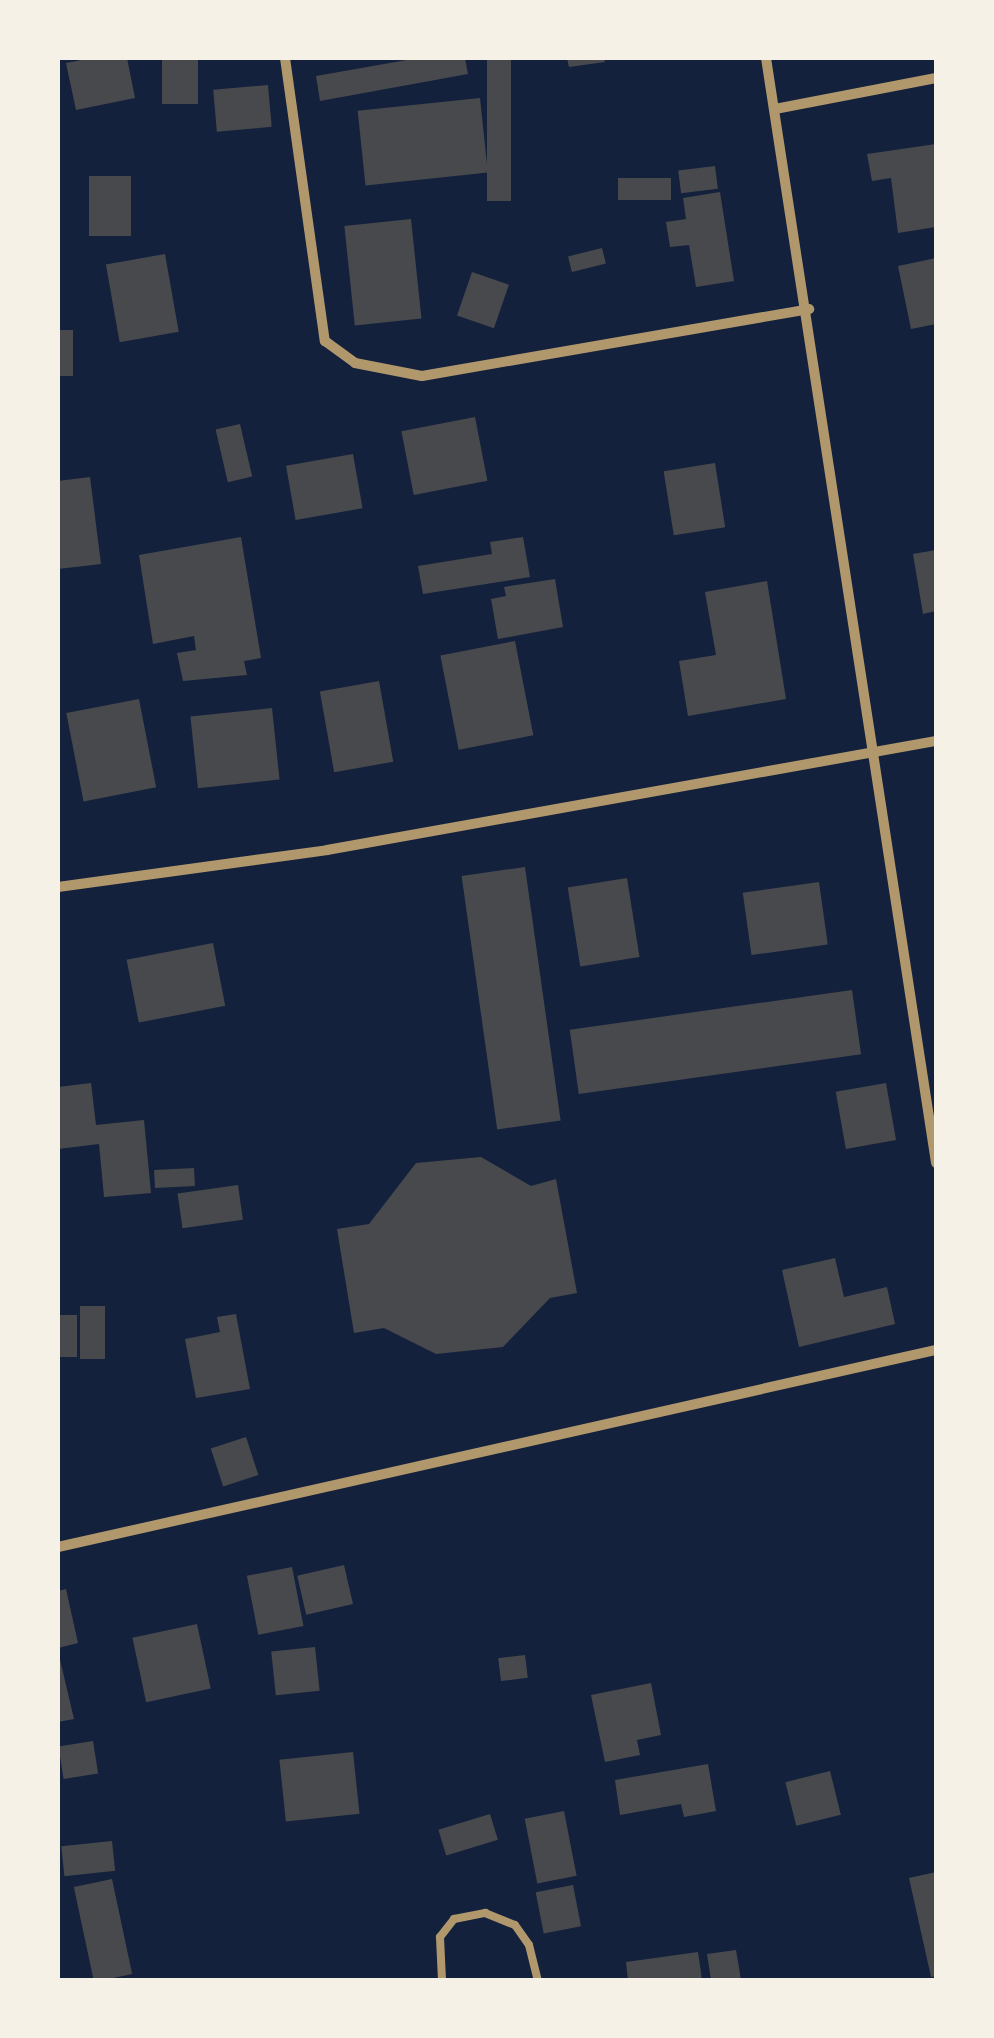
<!DOCTYPE html>
<style>
body{margin:0}
#map{position:relative;width:994px;height:2038px;overflow:hidden;background:#14213d;font-family:"Roboto Condensed",sans-serif}
div>[style]{position:absolute}
.building>*{inset:0;background:#48494c;transform-origin:0 0}
.service>*{height:8px;margin:-4px;padding:0 4px;transform-origin:4px;border-radius:4px;background:#b1986c}
.minor>*{height:10px;margin:-5px;padding:0 5px;transform-origin:5px;border-radius:5px;background:#b1986c}
span{translate:-50% -50%;white-space:nowrap;text-align:center;line-height:1.15;-webkit-text-stroke:9px #f6f1e7;paint-order:stroke}
.frame{position:absolute;inset:0;border:60px solid #f6f1e7;pointer-events:none}
</style>
<div id="map">
<div class="building">
<i style="clip-path:polygon(92px 58px,127px 58px,135px 98px,76px 110px,66px 63px)"></i>
<i style="left:162px;top:58px;width:36px;height:46px"></i>
<i style="clip-path:polygon(418px 58px,465px 58px,468px 74px,320px 101px,316px 76px)"></i>
<i style="left:487px;top:58px;width:24px;height:143px"></i>
<i style="clip-path:polygon(567px 58px,604px 58px,605px 62px,569px 67px)"></i>
<i style="left:268px;top:85px;width:42px;height:55px;rotate:85deg"></i>
<i style="left:480px;top:98px;width:75px;height:123px;rotate:84deg"></i>
<i style="clip-path:polygon(936px 144px,936px 227px,898px 233px,891px 178px,872px 181px,867px 154px)"></i>
<i style="left:715px;top:166px;width:23px;height:37px;rotate:83deg"></i>
<i style="left:89px;top:176px;width:42px;height:60px"></i>
<i style="left:671px;top:178px;width:22px;height:53px;rotate:90deg"></i>
<i style="clip-path:polygon(720px 192px,734px 281px,696px 287px,689px 245px,670px 247px,666px 222px,686px 219px,683px 198px)"></i>
<i style="left:411px;top:219px;width:100px;height:67px;rotate:84deg"></i>
<i style="left:602px;top:248px;width:16px;height:35px;rotate:76deg"></i>
<i style="left:165px;top:254px;width:79px;height:60px;rotate:80deg"></i>
<i style="clip-path:polygon(936px 258px,936px 324px,911px 329px,898px 266px)"></i>
<i style="left:472px;top:272px;width:39px;height:46px;rotate:19deg"></i>
<i style="left:58px;top:330px;width:15px;height:46px"></i>
<i style="left:475px;top:417px;width:65px;height:75px;rotate:79deg"></i>
<i style="left:240px;top:424px;width:54px;height:25px;rotate:77deg"></i>
<i style="left:353px;top:454px;width:55px;height:68px;rotate:80deg"></i>
<i style="left:715px;top:463px;width:65px;height:52px;rotate:81deg"></i>
<i style="clip-path:polygon(90px 477px,101px 564px,58px 569px,58px 481px)"></i>
<i style="clip-path:polygon(241px 537px,261px 658px,244px 661px,247px 675px,183px 681px,177px 653px,196px 650px,194px 636px,153px 644px,139px 555px)"></i>
<i style="clip-path:polygon(523px 537px,530px 577px,423px 594px,418px 566px,492px 554px,490px 542px)"></i>
<i style="clip-path:polygon(936px 550px,936px 611px,923px 614px,913px 554px)"></i>
<i style="clip-path:polygon(555px 579px,563px 627px,498px 639px,491px 599px,506px 596px,504px 587px)"></i>
<i style="clip-path:polygon(767px 581px,786px 699px,688px 716px,679px 661px,716px 655px,705px 592px)"></i>
<i style="left:515px;top:641px;width:96px;height:76px;rotate:79deg"></i>
<i style="left:379px;top:681px;width:82px;height:60px;rotate:80deg"></i>
<i style="left:139px;top:699px;width:90px;height:74px;rotate:79deg"></i>
<i style="left:272px;top:708px;width:72px;height:82px;rotate:84deg"></i>
<i style="left:525px;top:867px;width:256px;height:64px;rotate:82deg"></i>
<i style="left:627px;top:878px;width:80px;height:60px;rotate:81deg"></i>
<i style="left:819px;top:882px;width:63px;height:77px;rotate:82deg"></i>
<i style="left:213px;top:943px;width:64px;height:88px;rotate:79deg"></i>
<i style="left:852px;top:990px;width:65px;height:285px;rotate:82deg"></i>
<i style="clip-path:polygon(91px 1083px,96px 1125px,144px 1120px,151px 1193px,104px 1197px,99px 1144px,58px 1149px,58px 1087px)"></i>
<i style="left:886px;top:1083px;width:58px;height:51px;rotate:80deg"></i>
<i style="clip-path:polygon(481px 1157px,531px 1186px,556px 1179px,577px 1293px,550px 1298px,503px 1347px,436px 1354px,384px 1328px,354px 1333px,337px 1229px,369px 1224px,416px 1163px)"></i>
<i style="left:194px;top:1168px;width:18px;height:40px;rotate:87deg"></i>
<i style="left:238px;top:1185px;width:35px;height:61px;rotate:82deg"></i>
<i style="clip-path:polygon(835px 1258px,844px 1297px,887px 1287px,895px 1324px,799px 1347px,782px 1270px)"></i>
<i style="left:80px;top:1306px;width:25px;height:53px"></i>
<i style="clip-path:polygon(236px 1314px,250px 1389px,196px 1398px,185px 1339px,220px 1332px,217px 1317px)"></i>
<i style="left:58px;top:1315px;width:19px;height:42px"></i>
<i style="left:246px;top:1437px;width:40px;height:37px;rotate:72deg"></i>
<i style="left:344px;top:1565px;width:40px;height:48px;rotate:77deg"></i>
<i style="left:292px;top:1567px;width:60px;height:46px;rotate:79deg"></i>
<i style="clip-path:polygon(66px 1589px,78px 1643px,58px 1648px,58px 1591px)"></i>
<i style="left:197px;top:1624px;width:66px;height:66px;rotate:78deg"></i>
<i style="left:315px;top:1647px;width:44px;height:44px;rotate:84deg"></i>
<i style="clip-path:polygon(58px 1651px,74px 1719px,58px 1722px)"></i>
<i style="left:525px;top:1655px;width:23px;height:27px;rotate:83deg"></i>
<i style="clip-path:polygon(651px 1683px,661px 1735px,637px 1740px,640px 1755px,605px 1762px,591px 1695px)"></i>
<i style="left:93px;top:1741px;width:33px;height:35px;rotate:81deg"></i>
<i style="left:353px;top:1752px;width:62px;height:74px;rotate:84deg"></i>
<i style="clip-path:polygon(708px 1764px,716px 1811px,684px 1817px,681px 1804px,620px 1815px,615px 1780px)"></i>
<i style="left:830px;top:1771px;width:45px;height:46px;rotate:76deg"></i>
<i style="left:564px;top:1811px;width:66px;height:40px;rotate:79deg"></i>
<i style="left:490px;top:1814px;width:27px;height:54px;rotate:73deg"></i>
<i style="left:112px;top:1841px;width:30px;height:51px;rotate:84deg"></i>
<i style="clip-path:polygon(936px 1872px,936px 1976px,931px 1977px,909px 1878px)"></i>
<i style="left:112px;top:1879px;width:97px;height:39px;rotate:78deg"></i>
<i style="left:573px;top:1885px;width:42px;height:38px;rotate:79deg"></i>
<i style="clip-path:polygon(736px 1950px,741px 1980px,711px 1980px,707px 1954px)"></i>
<i style="clip-path:polygon(698px 1952px,702px 1980px,628px 1980px,626px 1962px)"></i>
</div>
<div class="service">
<i style="left:442px;top:1980px;width:43px;rotate:-92.7deg"></i>
<i style="left:440px;top:1937px;width:23px;rotate:-52deg"></i>
<i style="left:454px;top:1919px;width:32px;rotate:-11deg"></i>
<i style="left:485px;top:1913px;width:32px;rotate:22deg"></i>
<i style="left:515px;top:1925px;width:24px;rotate:55deg"></i>
<i style="left:529px;top:1945px;width:36px;rotate:76deg"></i>
</div>
<div class="minor">
<i style="left:285px;top:58px;width:286px;rotate:82deg"></i>
<i style="left:325px;top:341px;width:37px;rotate:36deg"></i>
<i style="left:355px;top:363px;width:68px;rotate:11deg"></i>
<i style="left:422px;top:376px;width:393px;rotate:-9.8deg"></i>
<i style="left:766px;top:58px;width:1118px;rotate:81.25deg"></i>
<i style="left:775px;top:109px;width:164px;rotate:-10.9deg"></i>
<i style="left:58px;top:887px;width:272px;rotate:-7.8deg"></i>
<i style="left:327px;top:850px;width:619px;rotate:-10.15deg"></i>
<i style="left:58px;top:1547px;width:900px;rotate:-12.65deg"></i>
</div>
<div class="frame"></div>
</div>
